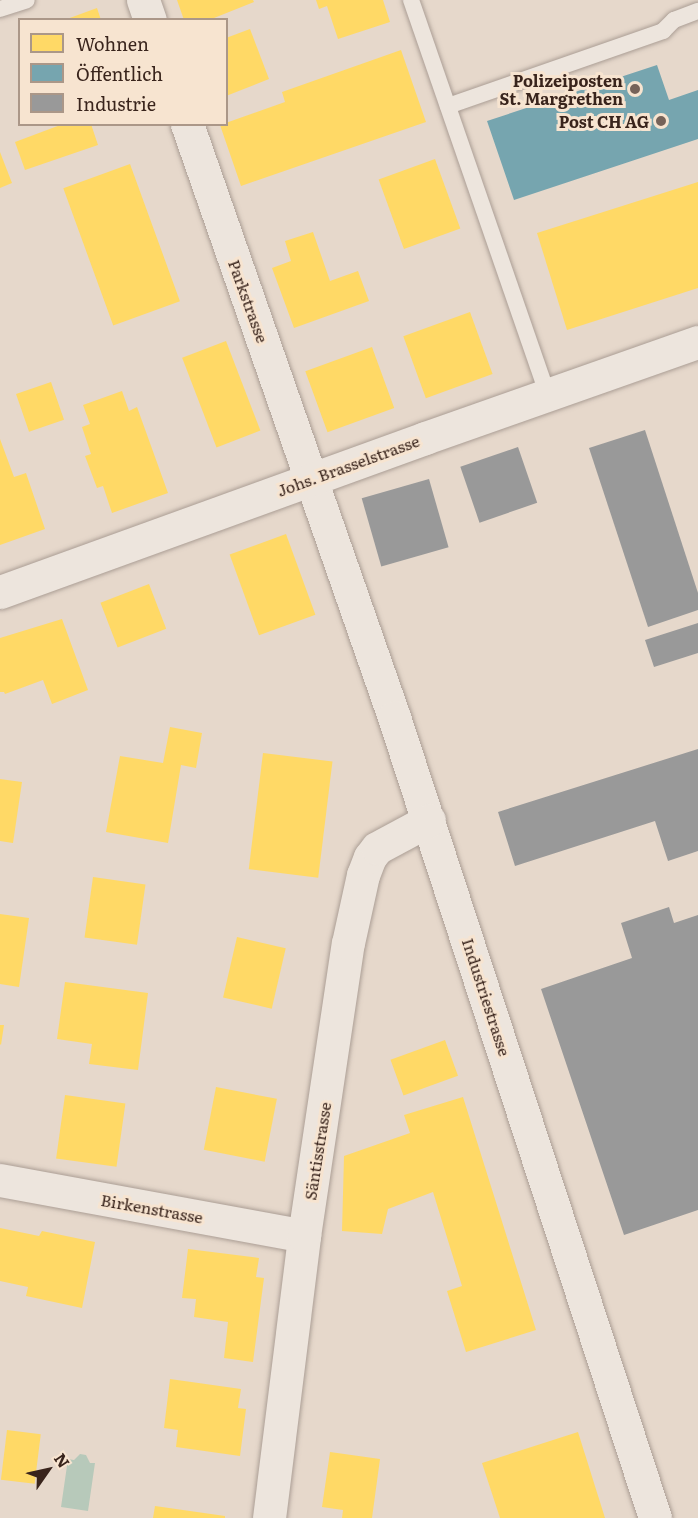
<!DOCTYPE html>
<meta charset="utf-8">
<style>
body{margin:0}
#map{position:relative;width:698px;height:1518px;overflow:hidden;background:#e6d8cb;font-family:Literata,serif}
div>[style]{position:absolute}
.water>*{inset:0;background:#b7c9ba}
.homes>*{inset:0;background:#ffd966;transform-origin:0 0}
.public>*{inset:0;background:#76a5af}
.industry>*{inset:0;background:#999;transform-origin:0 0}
.roads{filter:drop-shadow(0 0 2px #ab9e95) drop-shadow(0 0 2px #ab9e95)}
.lane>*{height:16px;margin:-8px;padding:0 8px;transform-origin:8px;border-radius:8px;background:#ede5dd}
.street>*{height:33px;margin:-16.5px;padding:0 16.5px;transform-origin:16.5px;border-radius:16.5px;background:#ede5dd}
.dots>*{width:16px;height:16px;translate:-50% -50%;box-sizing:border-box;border:3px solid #f7e4d0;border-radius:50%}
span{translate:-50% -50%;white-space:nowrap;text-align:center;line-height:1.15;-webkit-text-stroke:6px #f7e4d0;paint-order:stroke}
.poi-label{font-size:16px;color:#39241c;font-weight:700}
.right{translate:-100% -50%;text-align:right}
.street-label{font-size:16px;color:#39241c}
.legend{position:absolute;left:18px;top:18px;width:210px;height:108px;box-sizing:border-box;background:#f7e4d0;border:2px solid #ab9788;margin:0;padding:8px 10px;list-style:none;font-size:18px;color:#39241c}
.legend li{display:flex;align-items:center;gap:12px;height:30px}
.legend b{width:30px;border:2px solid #ab9788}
.north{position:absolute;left:18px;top:1440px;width:60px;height:60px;-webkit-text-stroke:4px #f7e4d0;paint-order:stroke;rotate:56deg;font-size:16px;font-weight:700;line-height:24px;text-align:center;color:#39241c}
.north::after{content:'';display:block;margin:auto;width:21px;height:27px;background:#39241c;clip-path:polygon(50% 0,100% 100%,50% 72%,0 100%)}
</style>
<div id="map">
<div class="water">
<i style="clip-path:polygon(80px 1454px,86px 1455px,90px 1463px,95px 1463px,88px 1511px,61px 1507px,68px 1459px,74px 1460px)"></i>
</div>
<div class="homes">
<i style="clip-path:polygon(177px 0,253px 0,254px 2px,209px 20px,184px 20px)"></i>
<i style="clip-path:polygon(316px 0,383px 0,390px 22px,338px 39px,327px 6px,319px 9px)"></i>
<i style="clip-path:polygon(97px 8px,101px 20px,67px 20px,67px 19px)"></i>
<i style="clip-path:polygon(250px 29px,269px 79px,226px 96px,226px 38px)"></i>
<i style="clip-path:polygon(401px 50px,426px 122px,241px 186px,220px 125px,285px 102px,282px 92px)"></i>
<i style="clip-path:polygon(63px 124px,91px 124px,98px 145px,25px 170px,15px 142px)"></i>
<i style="clip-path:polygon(0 152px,12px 183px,0 188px)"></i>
<i style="left:435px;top:159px;width:74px;height:60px;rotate:70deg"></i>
<i style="left:130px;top:164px;width:146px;height:71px;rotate:70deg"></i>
<i style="clip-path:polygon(698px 182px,698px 288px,567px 330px,537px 233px)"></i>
<i style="clip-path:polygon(313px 232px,330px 281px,358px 271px,369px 301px,294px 328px,272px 268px,291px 261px,285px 241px)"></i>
<i style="left:470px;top:312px;width:66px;height:71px;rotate:70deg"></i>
<i style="left:226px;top:341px;width:96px;height:47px;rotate:69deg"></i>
<i style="left:372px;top:347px;width:65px;height:71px;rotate:70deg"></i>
<i style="left:51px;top:382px;width:40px;height:37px;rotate:71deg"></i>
<i style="clip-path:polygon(122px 391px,129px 411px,137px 407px,168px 493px,112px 513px,103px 486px,97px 488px,85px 456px,91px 454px,82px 427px,90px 424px,83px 405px)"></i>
<i style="clip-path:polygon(0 439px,14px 477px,26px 473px,45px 529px,0 545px)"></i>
<i style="left:286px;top:534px;width:86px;height:60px;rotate:70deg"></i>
<i style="left:149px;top:584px;width:48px;height:52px;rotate:69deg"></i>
<i style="clip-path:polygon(62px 619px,88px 690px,52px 704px,43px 680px,5px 694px,4px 692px,0 692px,0 638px)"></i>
<i style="clip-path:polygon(170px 727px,202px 733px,196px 768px,181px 765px,168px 843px,106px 832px,120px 756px,163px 763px)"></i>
<i style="left:263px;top:753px;width:70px;height:117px;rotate:7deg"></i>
<i style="clip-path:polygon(0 779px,22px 782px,13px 843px,0 841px)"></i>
<i style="left:93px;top:877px;width:53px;height:61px;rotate:8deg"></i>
<i style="clip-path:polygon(0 914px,29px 918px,19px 987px,0 984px)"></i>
<i style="left:237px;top:937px;width:50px;height:62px;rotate:13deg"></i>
<i style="clip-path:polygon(65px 982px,148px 993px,138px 1070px,89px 1064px,92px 1044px,57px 1039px)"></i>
<i style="clip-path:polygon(0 1025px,4px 1025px,1px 1045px,0 1044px)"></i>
<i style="left:445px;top:1040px;width:38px;height:58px;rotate:70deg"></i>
<i style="left:216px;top:1087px;width:62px;height:64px;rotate:11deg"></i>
<i style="left:65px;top:1095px;width:61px;height:64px;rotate:8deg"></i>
<i style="clip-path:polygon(463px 1097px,536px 1330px,466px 1352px,447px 1291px,462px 1286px,433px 1192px,388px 1209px,382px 1234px,342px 1231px,344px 1156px,410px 1133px,404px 1115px)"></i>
<i style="clip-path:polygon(0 1228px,39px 1236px,42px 1231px,95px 1242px,82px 1308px,26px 1296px,28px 1287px,0 1281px)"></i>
<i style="clip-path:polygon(188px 1249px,259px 1258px,256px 1277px,264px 1278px,253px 1362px,224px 1358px,228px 1322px,194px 1317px,196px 1299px,182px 1298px)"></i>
<i style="clip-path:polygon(170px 1379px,241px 1389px,238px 1408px,246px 1409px,240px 1456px,176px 1447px,178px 1430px,164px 1428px)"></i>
<i style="left:7px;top:1430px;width:34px;height:50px;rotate:7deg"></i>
<i style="clip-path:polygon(578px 1432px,605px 1518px,500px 1518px,482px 1463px)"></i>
<i style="clip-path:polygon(330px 1452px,380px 1459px,372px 1518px,342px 1518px,343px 1510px,322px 1507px)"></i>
<i style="clip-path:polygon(155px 1506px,225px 1516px,225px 1518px,153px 1518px)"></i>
</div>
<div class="public">
<i style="clip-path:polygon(657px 65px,669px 100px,698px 90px,698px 139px,514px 200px,487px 121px)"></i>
</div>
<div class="industry">
<i style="clip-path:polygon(645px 430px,698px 593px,698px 610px,648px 627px,589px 448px)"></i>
<i style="left:518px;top:447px;width:59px;height:61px;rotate:71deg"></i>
<i style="left:429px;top:479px;width:71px;height:70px;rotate:74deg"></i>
<i style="clip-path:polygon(698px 623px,698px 653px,654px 667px,645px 640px)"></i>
<i style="clip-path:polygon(698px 749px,698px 851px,668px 861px,655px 821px,515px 866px,498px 812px)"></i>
<i style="clip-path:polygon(669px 907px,674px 923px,698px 915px,698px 1210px,624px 1235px,541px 989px,632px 958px,621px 923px)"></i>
</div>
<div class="roads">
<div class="lane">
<i style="left:411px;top:0;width:418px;rotate:70.9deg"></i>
<i style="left:0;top:9px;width:28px;rotate:-18deg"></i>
<i style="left:448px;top:106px;width:228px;rotate:-19.2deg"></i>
<i style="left:663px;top:31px;width:16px;rotate:-45deg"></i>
<i style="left:674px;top:20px;width:26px;rotate:-21deg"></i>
</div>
<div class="street">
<i style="left:143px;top:0;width:21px;rotate:71deg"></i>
<i style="left:187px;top:124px;width:628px;rotate:70.76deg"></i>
<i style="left:394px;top:717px;width:842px;rotate:71.95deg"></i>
<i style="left:0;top:592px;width:452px;rotate:-19.9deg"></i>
<i style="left:425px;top:438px;width:289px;rotate:-19.4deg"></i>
<i style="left:0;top:1180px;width:309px;rotate:10.4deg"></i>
<i style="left:269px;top:1518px;width:284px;rotate:-82.9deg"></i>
<i style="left:304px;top:1236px;width:296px;rotate:-81.5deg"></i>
<i style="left:348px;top:943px;width:70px;rotate:-77.6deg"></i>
<i style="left:363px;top:875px;width:19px;rotate:-69deg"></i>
<i style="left:370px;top:857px;width:11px;rotate:-52deg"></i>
<i style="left:377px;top:848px;width:59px;rotate:-28.3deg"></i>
</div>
</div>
<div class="dots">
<i style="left:635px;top:89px;background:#766359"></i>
<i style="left:661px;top:121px;background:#766359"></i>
</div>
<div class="poi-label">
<span class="right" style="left:623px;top:89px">Polizeiposten<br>St. Margrethen</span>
<span class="right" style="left:649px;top:121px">Post CH AG</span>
</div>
<div class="street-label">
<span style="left:249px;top:301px;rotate:70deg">Parkstrasse</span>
<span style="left:348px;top:465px;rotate:-20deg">Johs. Brasselstrasse</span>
<span style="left:487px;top:997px;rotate:72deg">Industriestrasse</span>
<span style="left:317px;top:1151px;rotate:-81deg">Säntisstrasse</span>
<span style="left:152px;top:1208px;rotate:10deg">Birkenstrasse</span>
</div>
<ul class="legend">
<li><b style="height:16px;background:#ffd966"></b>Wohnen</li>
<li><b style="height:16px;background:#76a5af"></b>Öffentlich</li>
<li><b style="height:16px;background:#999"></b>Industrie</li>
</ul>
<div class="north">N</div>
</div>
